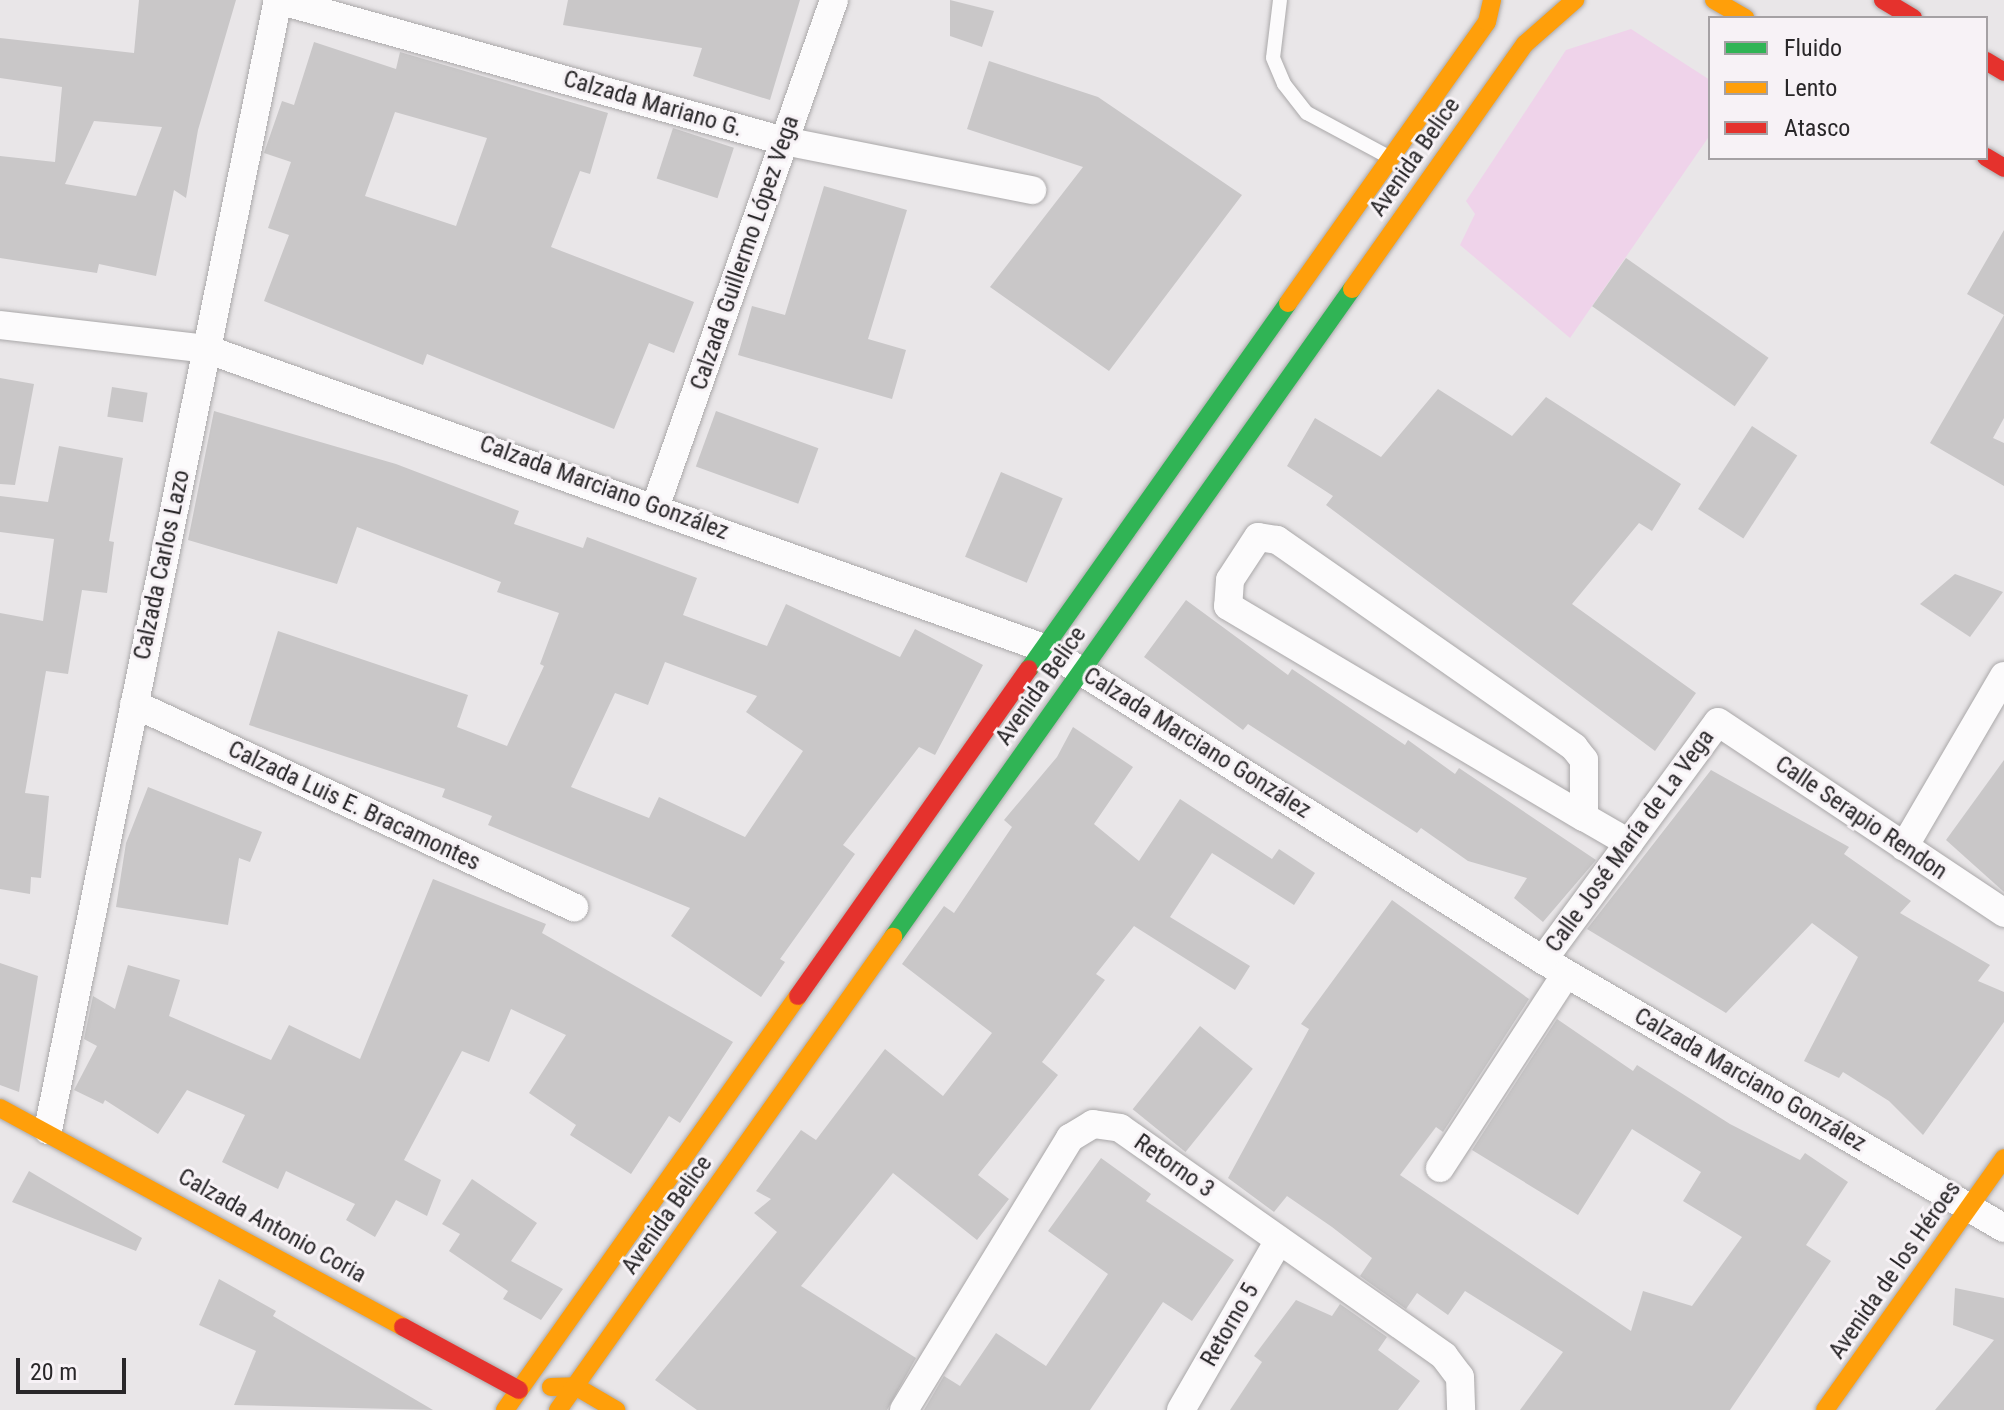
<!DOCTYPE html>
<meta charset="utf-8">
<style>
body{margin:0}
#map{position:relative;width:2004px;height:1410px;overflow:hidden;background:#e9e6e8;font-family:"Roboto Condensed",sans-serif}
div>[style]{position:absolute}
.green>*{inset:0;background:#efd3ea}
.building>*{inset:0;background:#c9c7c8;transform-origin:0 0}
.roads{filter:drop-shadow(0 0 2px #aaa8a9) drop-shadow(0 0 2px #aaa8a9)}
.lane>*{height:14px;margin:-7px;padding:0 7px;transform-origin:7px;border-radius:7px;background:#fcfbfc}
.street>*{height:28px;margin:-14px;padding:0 14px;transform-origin:14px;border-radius:14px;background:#fcfbfc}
.fast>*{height:18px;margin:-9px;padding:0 9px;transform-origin:9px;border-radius:9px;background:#30b455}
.slow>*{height:18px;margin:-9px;padding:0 9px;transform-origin:9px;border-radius:9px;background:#ff9f0a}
.jam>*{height:18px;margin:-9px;padding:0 9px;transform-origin:9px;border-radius:9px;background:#e5322d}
span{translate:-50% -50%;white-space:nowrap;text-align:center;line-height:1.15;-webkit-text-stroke:6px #f7f2f6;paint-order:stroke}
.street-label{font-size:24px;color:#292729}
.legend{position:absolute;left:1708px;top:16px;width:280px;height:144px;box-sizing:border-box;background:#f7f2f6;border:2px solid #a5a1a4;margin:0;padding:10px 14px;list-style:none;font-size:24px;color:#292729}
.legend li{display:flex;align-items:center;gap:16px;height:40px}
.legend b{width:40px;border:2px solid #a5a1a4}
.scale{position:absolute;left:16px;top:1358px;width:110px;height:36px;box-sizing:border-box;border:4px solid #292729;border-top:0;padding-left:10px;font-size:24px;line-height:28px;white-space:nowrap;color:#292729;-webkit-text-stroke:6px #f7f2f6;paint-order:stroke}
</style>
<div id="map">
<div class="green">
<i style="clip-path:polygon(1631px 29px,1710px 80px,1710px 135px,1570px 338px,1460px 245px,1475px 214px,1466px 201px,1566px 50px)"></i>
</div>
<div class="building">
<i style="clip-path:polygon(evenodd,139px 0,236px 0,198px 130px,186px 198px,174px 190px,156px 276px,99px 264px,97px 273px,0 258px,0 156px,55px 162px,62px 87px,0 78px,0 38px,134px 53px,139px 0,94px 121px,162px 127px,136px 196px,65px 184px,94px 121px)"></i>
<i style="clip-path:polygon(568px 0,800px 0,770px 100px,693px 76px,702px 48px,563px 25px)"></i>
<i style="clip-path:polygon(950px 0,994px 11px,982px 47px,950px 36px)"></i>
<i style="clip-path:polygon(evenodd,314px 42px,396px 69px,400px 52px,608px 113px,590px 174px,580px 171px,551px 247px,694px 302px,674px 353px,649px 343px,614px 429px,427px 354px,423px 365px,264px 301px,289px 235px,268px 228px,291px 162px,264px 153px,282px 101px,294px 105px,314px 42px,395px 112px,487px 138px,456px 226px,365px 196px,395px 112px)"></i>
<i style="clip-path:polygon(989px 61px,1098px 97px,1242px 195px,1109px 371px,990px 287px,1083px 167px,967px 129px)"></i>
<i style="left:673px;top:128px;width:64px;height:53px;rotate:18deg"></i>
<i style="clip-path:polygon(824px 186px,907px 210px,868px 339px,906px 350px,892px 399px,738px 355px,752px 306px,785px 315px)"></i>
<i style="clip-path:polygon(2004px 230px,2004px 418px,1993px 438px,2004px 443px,2004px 486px,1930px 443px,2004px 315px,1967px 294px)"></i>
<i style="left:1626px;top:258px;width:174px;height:59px;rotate:35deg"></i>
<i style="clip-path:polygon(0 378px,34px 384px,15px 485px,0 484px)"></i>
<i style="left:112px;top:387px;width:36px;height:30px;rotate:9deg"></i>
<i style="clip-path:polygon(1438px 389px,1512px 436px,1546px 397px,1681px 484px,1652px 531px,1639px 523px,1572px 604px,1696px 693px,1655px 751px,1326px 505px,1333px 496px,1287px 466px,1315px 418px,1381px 457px)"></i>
<i style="clip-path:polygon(evenodd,214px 411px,396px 464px,519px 511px,514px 524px,583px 548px,587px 537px,697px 578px,683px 615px,767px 646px,786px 604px,900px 657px,915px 629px,983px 665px,935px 755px,919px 747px,843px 845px,855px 854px,780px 959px,785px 962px,761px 997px,671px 936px,690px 908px,488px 825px,492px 816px,442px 797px,445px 789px,249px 725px,278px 631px,468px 695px,457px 727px,507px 746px,544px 666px,540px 664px,559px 613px,497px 592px,501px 582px,357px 527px,337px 584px,188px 540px,214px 411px,665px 662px,757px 696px,746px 712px,803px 751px,745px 837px,659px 797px,649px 818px,571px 787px,615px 693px,648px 705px,665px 662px)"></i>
<i style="left:716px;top:411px;width:109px;height:59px;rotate:20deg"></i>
<i style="left:1752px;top:426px;width:54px;height:99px;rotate:33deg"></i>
<i style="clip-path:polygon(59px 446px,123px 458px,109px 541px,114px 542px,107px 593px,82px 590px,68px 674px,46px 671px,25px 793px,49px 796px,41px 878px,31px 877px,30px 894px,0 889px,0 613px,43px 621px,54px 539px,0 532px,0 496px,48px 502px)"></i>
<i style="left:1001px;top:472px;width:67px;height:92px;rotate:23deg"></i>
<i style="clip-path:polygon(1955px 574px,2003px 592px,1970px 637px,1920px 604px)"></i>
<i style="clip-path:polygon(1186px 600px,1288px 675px,1292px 669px,1405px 745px,1408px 740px,1455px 774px,1459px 768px,1596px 860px,1543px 922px,1514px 898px,1527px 878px,1468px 861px,1421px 828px,1417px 833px,1248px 724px,1243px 730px,1144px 657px)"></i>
<i style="clip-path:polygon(1073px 727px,1133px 767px,1094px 824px,1139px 861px,1180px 799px,1272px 859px,1279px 849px,1315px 873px,1294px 905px,1212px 853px,1170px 917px,1250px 966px,1235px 990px,1134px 926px,1096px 974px,1105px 980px,1042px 1062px,1058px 1075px,978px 1175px,1009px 1199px,977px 1240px,893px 1173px,801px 1286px,916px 1358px,887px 1410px,697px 1410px,655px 1380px,777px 1232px,754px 1213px,771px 1199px,756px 1191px,801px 1130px,816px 1140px,885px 1049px,943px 1096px,992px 1033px,902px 964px,944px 906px,954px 913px,1012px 827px,1004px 820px,1057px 757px)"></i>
<i style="clip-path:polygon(2004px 760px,2004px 892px,1946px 840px)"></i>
<i style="clip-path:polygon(1711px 770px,1849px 847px,1844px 854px,1911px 901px,1900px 913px,1990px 965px,1978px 981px,2004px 992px,2004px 1022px,1923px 1135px,1889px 1101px,1843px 1072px,1839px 1078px,1804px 1061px,1858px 957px,1812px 923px,1726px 1013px,1587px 929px)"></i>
<i style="clip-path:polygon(148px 787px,262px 832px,250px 862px,239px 858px,228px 925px,116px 907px,126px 843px)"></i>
<i style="clip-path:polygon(433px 879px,546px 924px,542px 933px,733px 1042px,680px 1123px,669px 1116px,631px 1174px,570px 1135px,576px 1125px,529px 1093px,566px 1035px,511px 1009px,489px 1062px,462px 1051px,404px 1160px,441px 1180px,427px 1216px,396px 1200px,375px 1237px,346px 1220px,355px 1204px,286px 1171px,278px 1189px,222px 1162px,245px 1115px,187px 1090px,158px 1134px,105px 1100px,103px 1104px,74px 1090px,97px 1046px,84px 1039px,93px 996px,115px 1009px,128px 965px,180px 980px,169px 1016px,271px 1060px,289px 1025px,360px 1059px)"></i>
<i style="clip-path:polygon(1392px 900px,1529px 999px,1443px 1132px,1436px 1127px,1400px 1175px,1631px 1331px,1643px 1291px,1692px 1306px,1742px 1237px,1683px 1201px,1701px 1172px,1632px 1129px,1578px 1215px,1472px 1150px,1557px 1019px,1633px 1071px,1637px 1065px,1730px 1124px,1800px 1160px,1805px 1153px,1848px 1182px,1806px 1245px,1831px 1261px,1730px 1410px,1520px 1410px,1563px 1352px,1465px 1291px,1448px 1315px,1417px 1293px,1406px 1309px,1360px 1276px,1372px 1258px,1332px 1227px,1287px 1196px,1274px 1212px,1228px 1178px,1309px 1029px,1301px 1024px)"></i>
<i style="clip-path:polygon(0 963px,38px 976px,19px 1092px,0 1085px)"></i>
<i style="left:1200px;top:1026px;width:68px;height:107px;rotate:39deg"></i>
<i style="clip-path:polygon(1101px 1158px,1151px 1194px,1146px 1201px,1234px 1260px,1192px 1321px,1163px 1302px,1090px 1410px,924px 1410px,944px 1376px,960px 1386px,996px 1333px,1046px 1366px,1108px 1274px,1048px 1231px)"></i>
<i style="clip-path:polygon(29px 1171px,142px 1238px,136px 1251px,12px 1202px)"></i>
<i style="clip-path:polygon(472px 1179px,537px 1223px,511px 1261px,563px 1289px,541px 1320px,503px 1299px,508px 1291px,449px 1251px,460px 1234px,442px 1224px)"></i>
<i style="clip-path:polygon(219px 1279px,276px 1311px,273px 1316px,433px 1410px,234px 1405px,256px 1351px,199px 1325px)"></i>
<i style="clip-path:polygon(1955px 1288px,2004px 1298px,2004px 1410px,1935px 1410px,1994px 1340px,1953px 1325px)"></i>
<i style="clip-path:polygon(1296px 1300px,1332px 1316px,1340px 1304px,1387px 1337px,1378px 1350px,1420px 1381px,1398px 1410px,1230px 1410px,1262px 1362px,1254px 1356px)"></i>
</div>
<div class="roads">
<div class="lane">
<i style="left:1280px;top:0;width:58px;rotate:96.9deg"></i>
<i style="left:1273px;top:58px;width:28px;rotate:67deg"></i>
<i style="left:1284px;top:84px;width:37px;rotate:52deg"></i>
<i style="left:1307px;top:113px;width:91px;rotate:28.3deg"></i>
</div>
<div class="street">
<i style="left:278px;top:0;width:525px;rotate:15.57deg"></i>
<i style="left:784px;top:141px;width:253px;rotate:11.2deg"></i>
<i style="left:0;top:325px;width:207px;rotate:6.6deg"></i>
<i style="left:206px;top:349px;width:890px;rotate:19.64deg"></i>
<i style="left:1044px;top:648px;width:589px;rotate:32.02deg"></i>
<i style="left:1543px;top:960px;width:533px;rotate:30.17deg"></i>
<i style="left:656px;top:505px;width:535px;rotate:-70.58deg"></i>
<i style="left:134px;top:704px;width:485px;rotate:24.8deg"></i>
<i style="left:1584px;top:817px;width:57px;rotate:-90deg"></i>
<i style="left:1584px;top:760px;width:16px;rotate:-128deg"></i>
<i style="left:1574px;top:747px;width:362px;rotate:-145.1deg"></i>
<i style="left:1277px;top:540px;width:19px;rotate:-171deg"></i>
<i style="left:1258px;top:537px;width:51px;rotate:123.1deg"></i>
<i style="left:1230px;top:580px;width:26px;rotate:94deg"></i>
<i style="left:1228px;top:606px;width:414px;rotate:30.7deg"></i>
<i style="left:1584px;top:817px;width:52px;rotate:30deg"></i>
<i style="left:1904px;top:847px;width:198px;rotate:-59.7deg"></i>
<i style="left:1543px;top:960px;width:295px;rotate:-53.7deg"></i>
<i style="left:1718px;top:722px;width:344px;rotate:33.7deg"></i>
<i style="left:48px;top:1130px;width:1153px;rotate:-78.5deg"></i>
<i style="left:1440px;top:1168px;width:231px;rotate:-57deg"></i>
<i style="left:904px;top:1410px;width:319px;rotate:-58.6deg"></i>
<i style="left:1070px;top:1138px;width:27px;rotate:-31deg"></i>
<i style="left:1093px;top:1124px;width:27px;rotate:8deg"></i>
<i style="left:1120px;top:1128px;width:396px;rotate:35.1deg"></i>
<i style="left:1444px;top:1356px;width:26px;rotate:53deg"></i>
<i style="left:1460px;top:1377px;width:33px;rotate:88deg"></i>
<i style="left:1181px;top:1410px;width:196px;rotate:-60deg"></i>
</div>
<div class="fast">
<i style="left:1029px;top:669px;width:448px;rotate:-54.7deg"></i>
<i style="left:893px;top:937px;width:794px;rotate:-54.69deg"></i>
</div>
<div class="slow">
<i style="left:1714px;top:0;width:36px;rotate:30deg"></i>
<i style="left:1352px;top:289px;width:300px;rotate:-54.8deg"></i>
<i style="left:1525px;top:44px;width:67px;rotate:-41.3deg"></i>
<i style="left:1288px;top:303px;width:344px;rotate:-54.7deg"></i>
<i style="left:1487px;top:22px;width:23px;rotate:-77deg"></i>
<i style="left:0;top:1108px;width:459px;rotate:28.5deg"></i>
<i style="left:551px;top:1387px;width:24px;rotate:-2deg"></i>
<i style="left:575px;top:1386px;width:48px;rotate:30.3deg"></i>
<i style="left:505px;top:1410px;width:507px;rotate:-54.71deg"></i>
<i style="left:558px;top:1410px;width:580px;rotate:-54.69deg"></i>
<i style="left:1825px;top:1410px;width:309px;rotate:-54.6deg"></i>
</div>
<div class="jam">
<i style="left:1883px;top:0;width:35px;rotate:31deg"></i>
<i style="left:1986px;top:61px;width:21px;rotate:31deg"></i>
<i style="left:1986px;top:157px;width:21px;rotate:31deg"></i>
<i style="left:798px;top:996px;width:400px;rotate:-54.8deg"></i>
<i style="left:403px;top:1327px;width:132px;rotate:28.5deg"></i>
</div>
</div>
<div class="street-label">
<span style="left:653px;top:104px;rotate:16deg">Calzada Mariano G.</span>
<span style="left:1415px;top:157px;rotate:-55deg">Avenida Belice</span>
<span style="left:745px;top:253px;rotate:-71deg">Calzada Guillermo López Vega</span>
<span style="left:604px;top:488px;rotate:20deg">Calzada Marciano González</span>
<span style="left:162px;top:565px;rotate:-78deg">Calzada Carlos Lazo</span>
<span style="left:1041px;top:686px;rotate:-55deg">Avenida Belice</span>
<span style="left:1197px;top:743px;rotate:32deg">Calzada Marciano González</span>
<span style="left:354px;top:806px;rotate:25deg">Calzada Luis E. Bracamontes</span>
<span style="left:1861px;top:818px;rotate:34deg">Calle Serapio Rendon</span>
<span style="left:1630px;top:841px;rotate:-54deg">Calle José María de La Vega</span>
<span style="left:1750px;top:1080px;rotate:30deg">Calzada Marciano González</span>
<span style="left:1174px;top:1166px;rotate:35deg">Retorno 3</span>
<span style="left:667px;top:1215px;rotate:-55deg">Avenida Belice</span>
<span style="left:272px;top:1226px;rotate:29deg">Calzada Antonio Coria</span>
<span style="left:1895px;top:1270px;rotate:-55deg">Avenida de los Héroes</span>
<span style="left:1230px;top:1325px;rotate:-60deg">Retorno 5</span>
</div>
<ul class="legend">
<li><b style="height:10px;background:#30b455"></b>Fluido</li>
<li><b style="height:10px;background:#ff9f0a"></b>Lento</li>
<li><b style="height:10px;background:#e5322d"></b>Atasco</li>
</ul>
<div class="scale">20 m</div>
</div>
